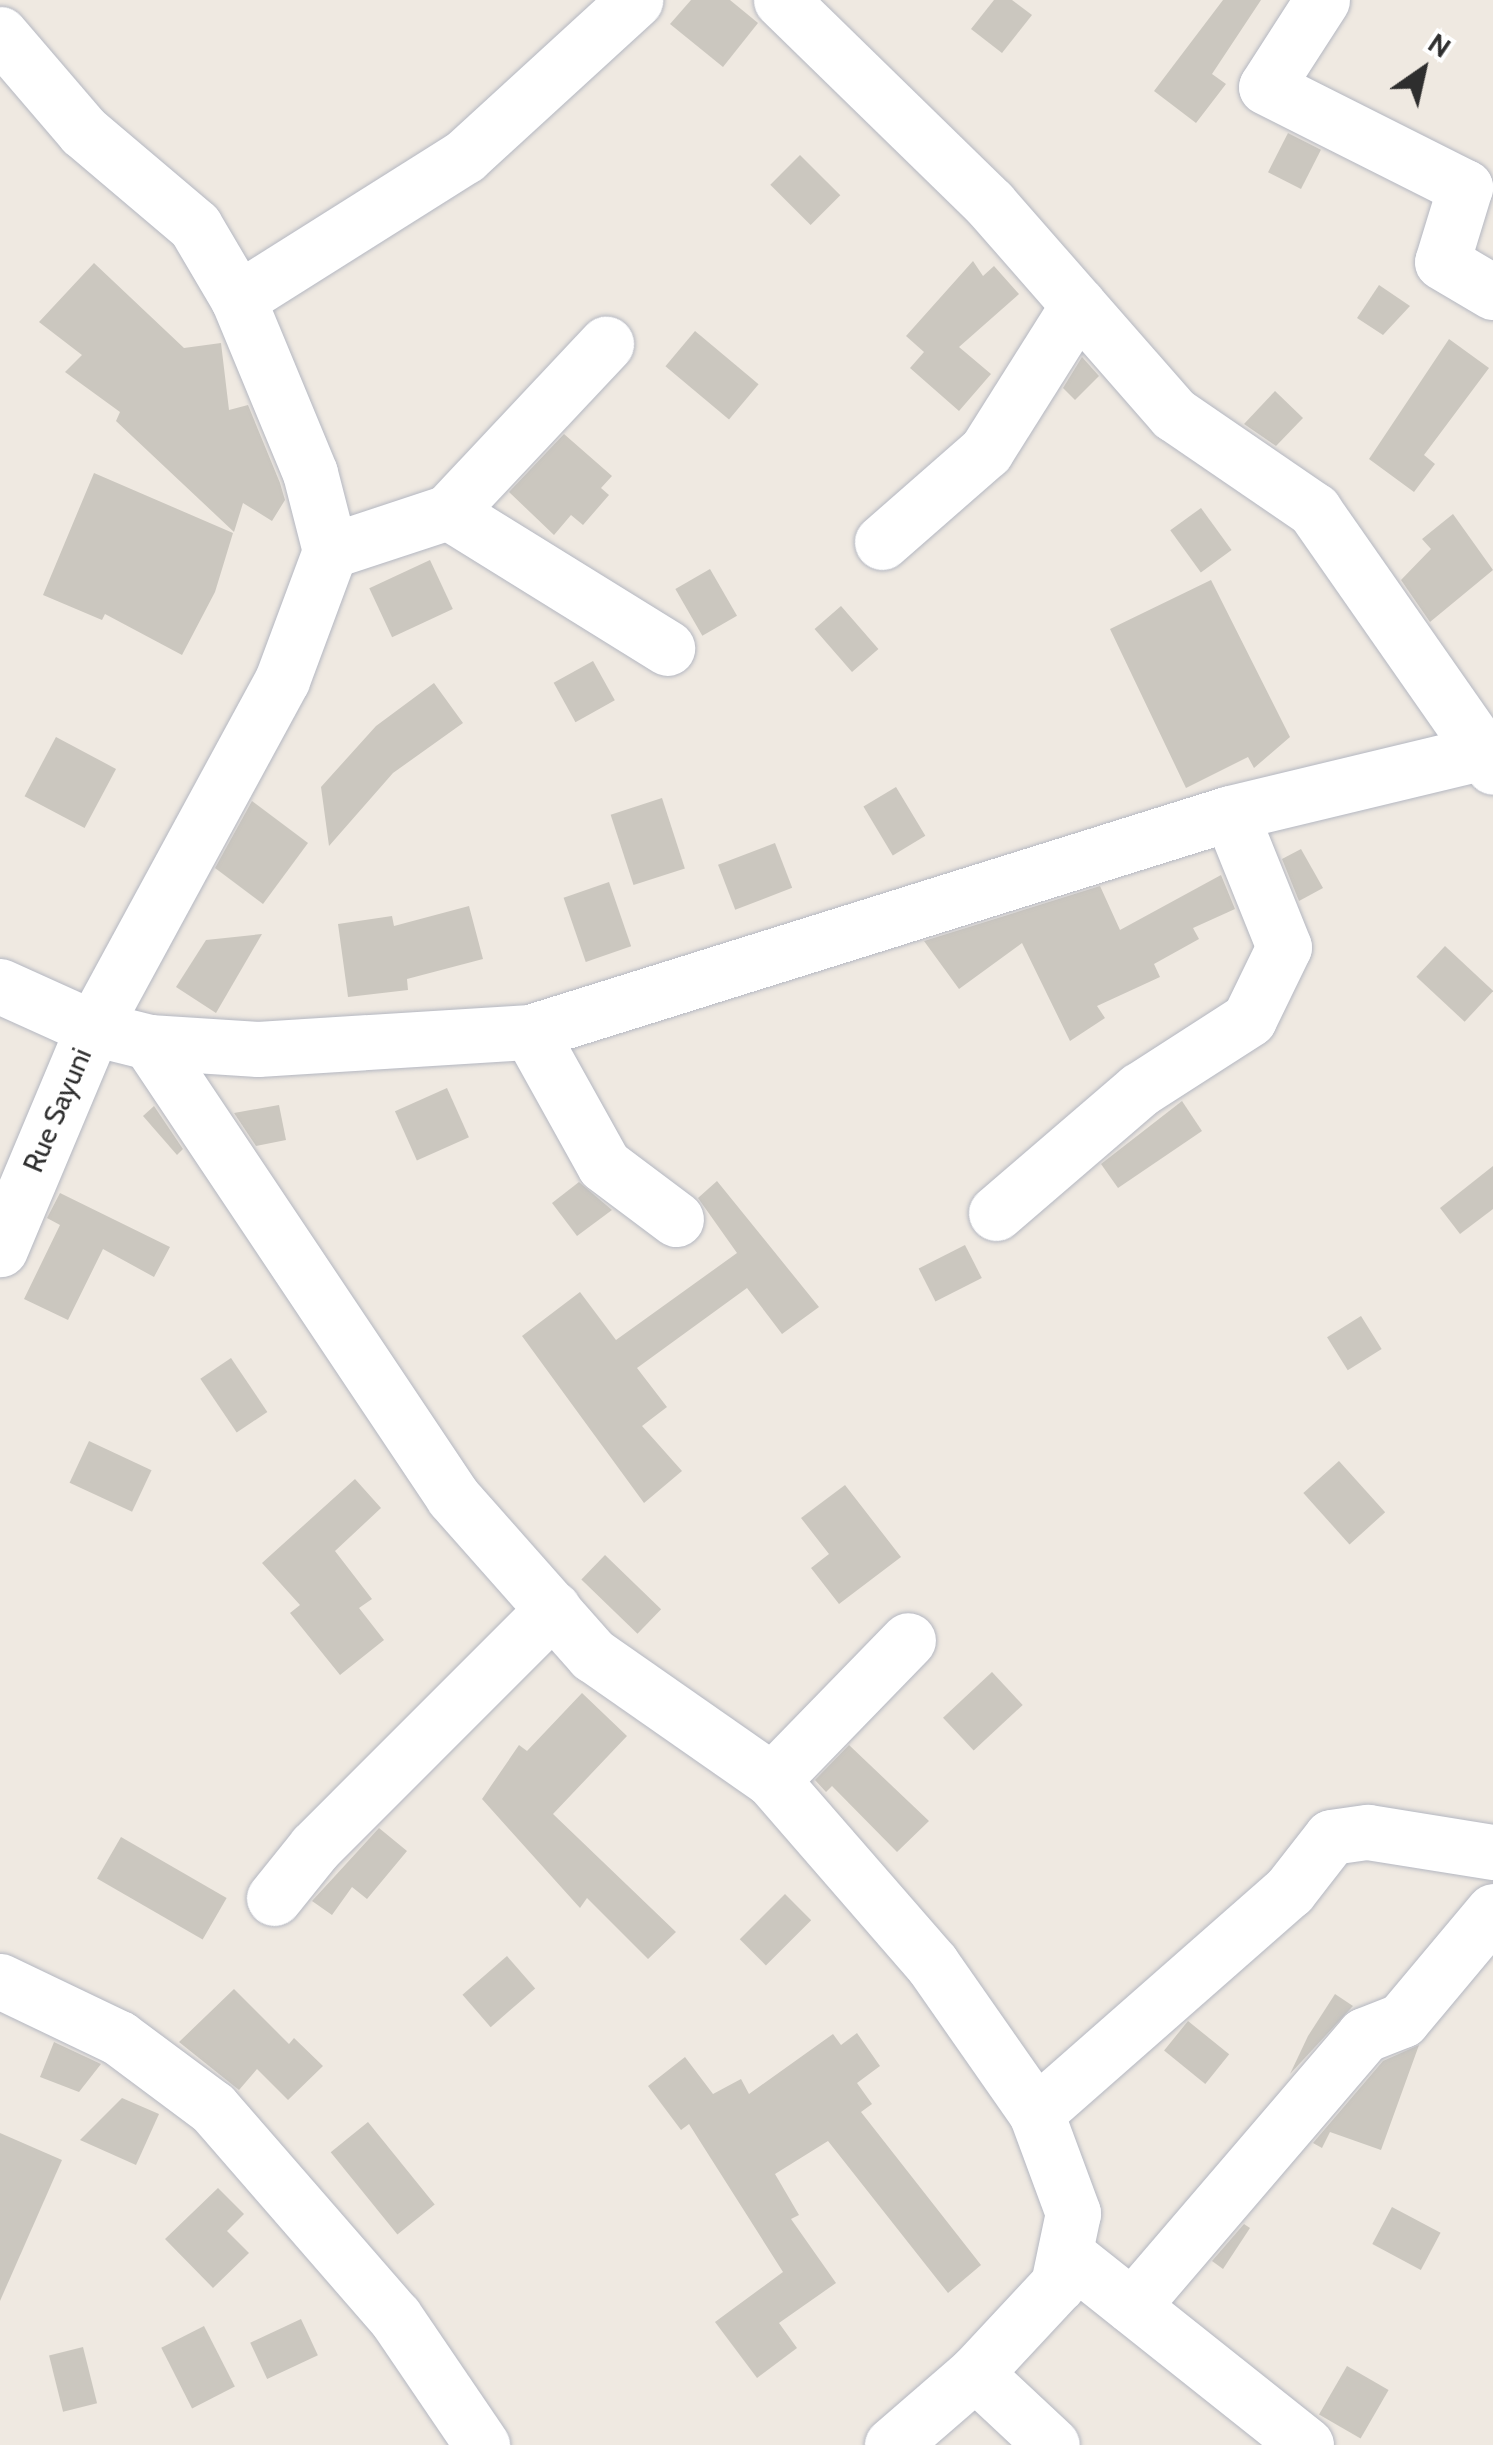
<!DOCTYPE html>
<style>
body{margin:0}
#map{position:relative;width:1493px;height:2445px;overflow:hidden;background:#efe9e1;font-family:Cabin,sans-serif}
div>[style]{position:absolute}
.building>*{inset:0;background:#cbc7bf;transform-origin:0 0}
.roads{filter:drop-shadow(0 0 2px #b4b7c1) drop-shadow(0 0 2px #b4b7c1)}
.minor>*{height:55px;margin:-27.5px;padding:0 27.5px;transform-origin:27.5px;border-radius:27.5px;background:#fff}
span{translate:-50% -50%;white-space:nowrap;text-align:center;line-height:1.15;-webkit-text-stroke:8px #fff;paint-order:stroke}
.street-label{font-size:28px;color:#2e2e2e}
.north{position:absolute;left:1373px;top:20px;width:100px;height:100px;-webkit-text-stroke:8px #fff;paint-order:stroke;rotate:34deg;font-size:28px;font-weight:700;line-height:40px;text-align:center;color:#2e2e2e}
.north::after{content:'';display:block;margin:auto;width:35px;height:45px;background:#2e2e2e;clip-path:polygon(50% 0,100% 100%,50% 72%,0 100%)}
</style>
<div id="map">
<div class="building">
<i style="clip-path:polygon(691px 0,730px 0,758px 23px,723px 67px,670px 24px)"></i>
<i style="clip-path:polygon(994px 0,1012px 0,1032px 15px,1002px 53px,971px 29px)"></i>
<i style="clip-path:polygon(1223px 0,1261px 0,1212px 74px,1226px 84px,1196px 123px,1154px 91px)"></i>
<i style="left:1288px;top:133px;width:37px;height:44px;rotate:27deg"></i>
<i style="left:800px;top:155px;width:57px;height:42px;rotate:45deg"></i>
<i style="clip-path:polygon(973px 261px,983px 276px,994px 266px,1019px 294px,959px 347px,991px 374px,959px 411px,910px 368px,924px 352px,906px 336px)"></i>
<i style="clip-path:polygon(94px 263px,184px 348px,221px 343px,229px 410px,248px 405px,280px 483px,285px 500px,272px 521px,243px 503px,234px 532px,116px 421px,120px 412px,65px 372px,82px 355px,39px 322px)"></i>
<i style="clip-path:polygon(1379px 285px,1410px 306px,1383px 335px,1357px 318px)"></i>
<i style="left:695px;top:331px;width:83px;height:46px;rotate:40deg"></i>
<i style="clip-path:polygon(1449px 339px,1489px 368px,1424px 455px,1435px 464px,1414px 492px,1369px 459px)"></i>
<i style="clip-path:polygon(1082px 357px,1099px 376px,1075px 400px,1063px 388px)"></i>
<i style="clip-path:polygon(1275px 391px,1303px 418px,1276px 446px,1244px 424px)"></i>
<i style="clip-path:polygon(564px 434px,612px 476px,601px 488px,609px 495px,583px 525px,571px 515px,554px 535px,509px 492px)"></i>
<i style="clip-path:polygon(94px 473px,233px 533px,215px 592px,182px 655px,105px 614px,102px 620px,43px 595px)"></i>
<i style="left:1201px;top:508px;width:52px;height:38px;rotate:54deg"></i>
<i style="clip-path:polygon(1453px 514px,1493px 570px,1430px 622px,1401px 580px,1431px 549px,1422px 539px)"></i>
<i style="left:430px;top:560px;width:54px;height:67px;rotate:65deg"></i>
<i style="left:710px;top:569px;width:54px;height:40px;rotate:60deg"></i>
<i style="clip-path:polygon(1211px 580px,1290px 737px,1254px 768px,1248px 757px,1186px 788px,1110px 629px)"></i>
<i style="left:841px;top:606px;width:57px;height:35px;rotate:49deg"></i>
<i style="left:593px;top:661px;width:45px;height:45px;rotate:61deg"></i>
<i style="clip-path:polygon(434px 683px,463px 723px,393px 773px,329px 846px,321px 787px,376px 726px)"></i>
<i style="left:56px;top:737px;width:68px;height:67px;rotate:28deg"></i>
<i style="left:896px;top:787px;width:57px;height:38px;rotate:59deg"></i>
<i style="left:662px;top:798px;width:74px;height:54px;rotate:72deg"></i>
<i style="clip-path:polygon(252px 801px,308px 843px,263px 904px,215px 868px)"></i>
<i style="left:775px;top:843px;width:48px;height:61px;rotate:69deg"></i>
<i style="clip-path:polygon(1301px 849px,1323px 888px,1299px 901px,1282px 859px)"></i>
<i style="clip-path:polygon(1221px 875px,1235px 909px,1193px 928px,1199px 939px,1154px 964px,1160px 977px,1097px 1006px,1105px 1018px,1070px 1041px,1022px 943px,959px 989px,924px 941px,1100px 886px,1120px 930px)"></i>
<i style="left:609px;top:882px;width:68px;height:48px;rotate:71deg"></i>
<i style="clip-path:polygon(469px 906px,483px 959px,407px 979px,408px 990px,348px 997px,338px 924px,392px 916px,394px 926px)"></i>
<i style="clip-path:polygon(262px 934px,216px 1013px,176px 987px,206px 940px)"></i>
<i style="left:1445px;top:946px;width:66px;height:42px;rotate:43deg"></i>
<i style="left:447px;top:1088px;width:54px;height:57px;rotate:66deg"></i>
<i style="clip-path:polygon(1182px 1101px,1202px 1131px,1118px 1188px,1101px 1164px)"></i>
<i style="clip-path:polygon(279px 1105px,286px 1140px,256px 1146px,234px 1113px)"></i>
<i style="clip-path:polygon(154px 1106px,183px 1149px,177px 1155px,143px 1116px)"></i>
<i style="clip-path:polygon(1493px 1166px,1493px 1209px,1460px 1234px,1440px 1208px)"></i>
<i style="clip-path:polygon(717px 1181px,819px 1307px,782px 1334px,747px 1288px,637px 1368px,667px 1407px,642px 1426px,682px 1471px,644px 1503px,522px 1336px,580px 1292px,616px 1340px,737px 1253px,698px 1198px)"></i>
<i style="clip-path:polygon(579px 1182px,612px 1210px,577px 1236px,552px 1203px)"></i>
<i style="clip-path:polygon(60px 1193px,170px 1247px,154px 1277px,103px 1249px,68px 1320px,24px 1299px,60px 1225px,47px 1218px)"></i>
<i style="left:965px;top:1245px;width:37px;height:52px;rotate:63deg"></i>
<i style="left:1361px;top:1316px;width:39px;height:40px;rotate:58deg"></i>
<i style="left:231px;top:1358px;width:65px;height:37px;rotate:56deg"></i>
<i style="left:89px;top:1441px;width:69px;height:46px;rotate:25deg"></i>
<i style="left:1339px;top:1461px;width:69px;height:48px;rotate:48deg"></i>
<i style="clip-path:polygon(355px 1479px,381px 1508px,335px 1551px,372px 1599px,359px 1608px,384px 1640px,340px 1675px,290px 1613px,300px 1605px,262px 1563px)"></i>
<i style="clip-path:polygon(845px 1485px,901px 1557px,839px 1604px,811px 1568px,829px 1554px,801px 1518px)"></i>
<i style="left:605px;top:1555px;width:78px;height:34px;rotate:44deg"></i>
<i style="left:992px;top:1672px;width:45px;height:67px;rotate:47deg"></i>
<i style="clip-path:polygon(582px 1693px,627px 1736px,553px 1814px,676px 1932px,648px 1959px,587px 1898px,580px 1908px,482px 1799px,519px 1745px,527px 1751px)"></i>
<i style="clip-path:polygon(849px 1745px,929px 1821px,897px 1852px,832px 1786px,826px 1792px,815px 1780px)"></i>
<i style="clip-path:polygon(379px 1828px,407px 1851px,367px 1899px,352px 1887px,332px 1915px,312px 1901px)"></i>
<i style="left:121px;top:1837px;width:122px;height:48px;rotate:30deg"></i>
<i style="left:785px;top:1894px;width:37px;height:64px;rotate:45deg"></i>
<i style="left:507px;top:1956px;width:43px;height:59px;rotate:49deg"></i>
<i style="clip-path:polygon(234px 1989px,289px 2044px,294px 2038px,323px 2066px,288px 2100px,257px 2069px,239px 2090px,179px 2042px)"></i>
<i style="clip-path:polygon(1335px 1994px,1353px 2006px,1290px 2074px,1308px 2036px)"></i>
<i style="left:1188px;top:2021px;width:53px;height:38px;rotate:39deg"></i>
<i style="clip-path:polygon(857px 2033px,880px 2066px,857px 2083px,872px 2104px,861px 2112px,981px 2265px,948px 2293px,828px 2141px,775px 2174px,799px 2215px,791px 2219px,836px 2283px,779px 2323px,797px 2348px,757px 2378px,715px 2322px,783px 2272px,689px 2124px,681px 2130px,648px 2086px,685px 2057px,713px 2094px,741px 2079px,749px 2094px,833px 2034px,841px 2045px)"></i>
<i style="clip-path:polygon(54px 2042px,101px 2064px,79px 2092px,40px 2077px)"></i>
<i style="clip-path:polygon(1419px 2045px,1381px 2150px,1330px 2132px,1322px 2148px,1313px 2143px,1383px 2061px)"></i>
<i style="clip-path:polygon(122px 2098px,159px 2114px,136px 2165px,80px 2140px)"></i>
<i style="left:368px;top:2122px;width:106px;height:48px;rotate:51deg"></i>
<i style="clip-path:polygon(0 2133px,62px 2160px,0 2301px)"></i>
<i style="clip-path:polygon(218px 2188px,244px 2214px,227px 2231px,249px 2253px,213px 2288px,165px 2239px)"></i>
<i style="left:1392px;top:2207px;width:55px;height:42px;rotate:28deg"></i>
<i style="clip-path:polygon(1244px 2224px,1250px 2228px,1223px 2269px,1212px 2261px)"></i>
<i style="left:301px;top:2319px;width:40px;height:56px;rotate:65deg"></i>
<i style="left:204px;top:2326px;width:68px;height:48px;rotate:63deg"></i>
<i style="left:83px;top:2347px;width:58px;height:35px;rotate:76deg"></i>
<i style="left:1347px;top:2366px;width:48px;height:56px;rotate:30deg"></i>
</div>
<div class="roads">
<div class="minor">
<i style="left:781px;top:0;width:292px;rotate:44.3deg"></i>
<i style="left:990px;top:204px;width:279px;rotate:48.8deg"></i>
<i style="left:1174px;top:414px;width:170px;rotate:34.4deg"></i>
<i style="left:1314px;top:510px;width:313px;rotate:55.1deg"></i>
<i style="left:1322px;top:0;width:103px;rotate:122.8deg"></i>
<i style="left:1266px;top:87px;width:223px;rotate:26.7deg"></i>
<i style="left:1465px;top:187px;width:78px;rotate:107deg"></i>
<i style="left:1442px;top:262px;width:59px;rotate:30.5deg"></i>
<i style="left:0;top:34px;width:128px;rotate:49.4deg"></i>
<i style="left:83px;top:131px;width:147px;rotate:40.3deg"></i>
<i style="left:195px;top:226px;width:85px;rotate:59.5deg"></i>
<i style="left:238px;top:299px;width:188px;rotate:67.5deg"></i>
<i style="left:310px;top:473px;width:81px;rotate:75.6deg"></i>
<i style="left:330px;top:551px;width:138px;rotate:110.4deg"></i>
<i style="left:282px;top:680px;width:396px;rotate:118.5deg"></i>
<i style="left:93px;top:1028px;width:240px;rotate:112.8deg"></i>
<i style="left:238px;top:299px;width:268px;rotate:-32.2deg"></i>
<i style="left:465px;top:156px;width:231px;rotate:-42.5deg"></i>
<i style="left:448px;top:512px;width:231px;rotate:-46.8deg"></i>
<i style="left:882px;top:542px;width:138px;rotate:-41.2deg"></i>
<i style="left:986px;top:451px;width:173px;rotate:-57.8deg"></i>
<i style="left:330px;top:551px;width:124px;rotate:-18.3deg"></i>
<i style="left:448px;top:512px;width:258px;rotate:31.8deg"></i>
<i style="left:0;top:986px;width:102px;rotate:24.3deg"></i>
<i style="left:93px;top:1028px;width:58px;rotate:14deg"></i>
<i style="left:149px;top:1042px;width:109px;rotate:3.7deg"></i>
<i style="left:258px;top:1049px;width:273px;rotate:-3.6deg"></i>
<i style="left:530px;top:1032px;width:733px;rotate:-17.37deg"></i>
<i style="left:1230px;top:813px;width:270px;rotate:-13.5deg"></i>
<i style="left:530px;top:1032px;width:152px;rotate:60.9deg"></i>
<i style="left:604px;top:1165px;width:90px;rotate:36.9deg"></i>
<i style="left:149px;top:1042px;width:547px;rotate:56.25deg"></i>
<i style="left:453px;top:1497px;width:211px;rotate:48.5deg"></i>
<i style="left:593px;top:1655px;width:218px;rotate:34.9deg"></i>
<i style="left:772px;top:1780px;width:244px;rotate:49deg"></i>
<i style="left:932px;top:1964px;width:182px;rotate:55.1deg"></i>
<i style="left:1036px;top:2113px;width:107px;rotate:69.7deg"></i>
<i style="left:1073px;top:2213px;width:73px;rotate:101.9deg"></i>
<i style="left:1058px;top:2284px;width:122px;rotate:133deg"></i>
<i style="left:975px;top:2373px;width:110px;rotate:139.1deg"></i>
<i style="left:996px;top:1213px;width:189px;rotate:-40.7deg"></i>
<i style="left:1139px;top:1090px;width:131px;rotate:-32.8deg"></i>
<i style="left:1249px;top:1019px;width:80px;rotate:-64.1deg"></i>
<i style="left:1284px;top:947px;width:144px;rotate:-111.9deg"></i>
<i style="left:772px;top:1780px;width:195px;rotate:-45.8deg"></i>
<i style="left:274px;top:1898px;width:65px;rotate:-51.2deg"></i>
<i style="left:315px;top:1847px;width:337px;rotate:-45deg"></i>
<i style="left:0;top:1981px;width:132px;rotate:25.6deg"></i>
<i style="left:119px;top:2038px;width:117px;rotate:36.7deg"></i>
<i style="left:213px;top:2108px;width:277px;rotate:49deg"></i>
<i style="left:395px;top:2317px;width:155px;rotate:55.8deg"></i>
<i style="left:1036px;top:2113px;width:337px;rotate:-41.3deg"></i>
<i style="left:1289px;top:1891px;width:68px;rotate:-52.1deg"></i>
<i style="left:1331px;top:1837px;width:37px;rotate:-8deg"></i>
<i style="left:1368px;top:1832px;width:127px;rotate:9.1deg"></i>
<i style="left:1065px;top:2253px;width:308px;rotate:38.5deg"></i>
<i style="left:1132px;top:2306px;width:357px;rotate:-49.4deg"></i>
<i style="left:1364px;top:2035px;width:41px;rotate:-21.5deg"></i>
<i style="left:1402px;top:2020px;width:142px;rotate:-50.1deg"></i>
<i style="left:975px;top:2373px;width:105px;rotate:43.1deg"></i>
</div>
</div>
<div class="street-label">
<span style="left:57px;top:1110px;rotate:-67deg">Rue Sayuni</span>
</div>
<div class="north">N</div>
</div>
